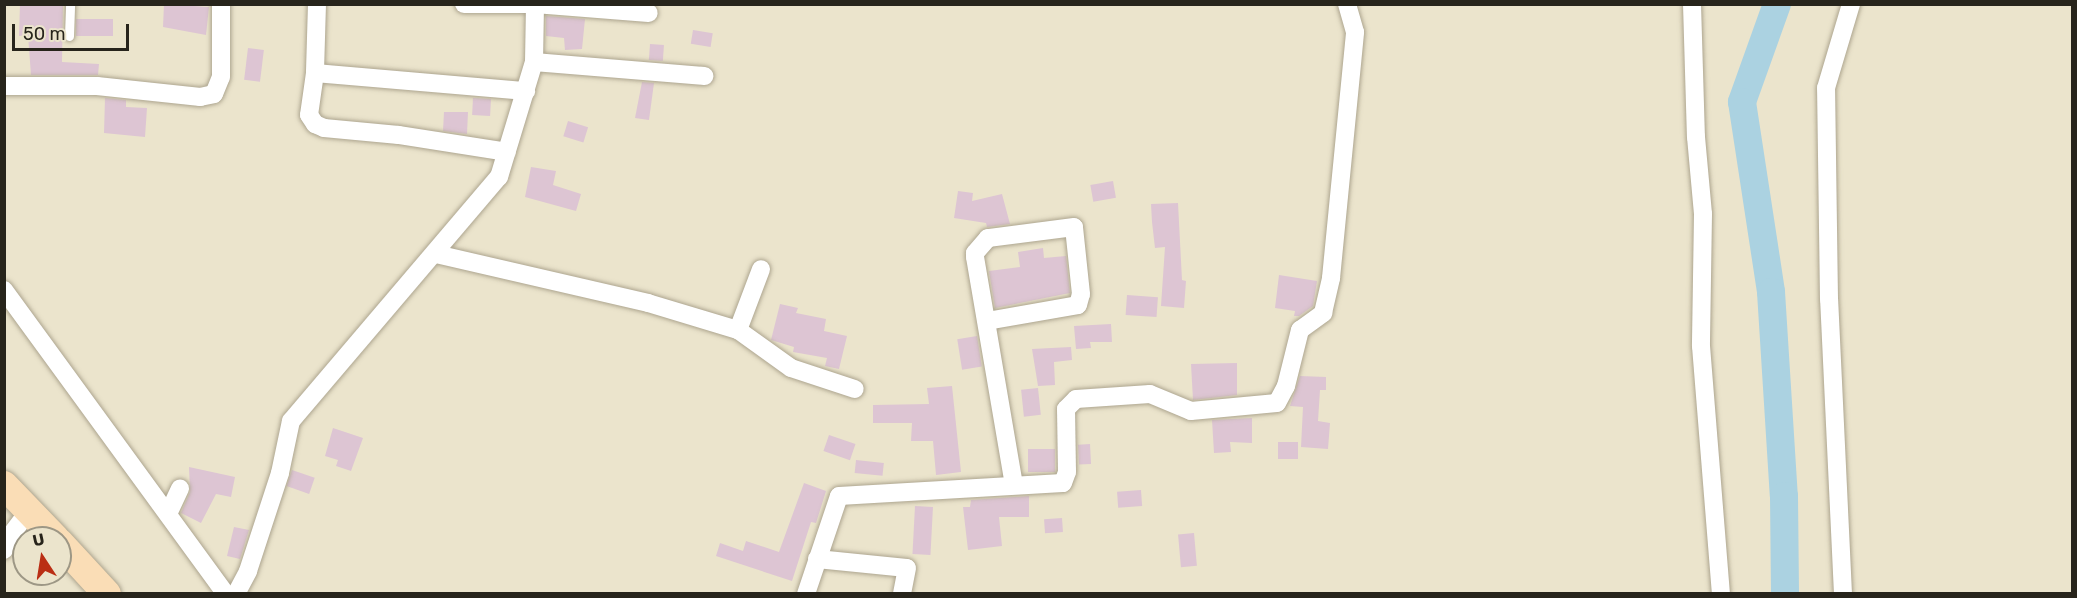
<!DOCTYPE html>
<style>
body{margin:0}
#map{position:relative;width:2077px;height:598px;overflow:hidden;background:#ebe4cc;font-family:Rubik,sans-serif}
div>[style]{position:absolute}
.river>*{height:28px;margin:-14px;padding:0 14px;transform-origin:14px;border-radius:14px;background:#abd2e1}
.building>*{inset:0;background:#ddc5d3;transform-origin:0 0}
.roads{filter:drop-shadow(0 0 2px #ada58f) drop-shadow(0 0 2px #ada58f)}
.lane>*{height:9px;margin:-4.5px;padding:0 4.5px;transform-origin:4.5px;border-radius:4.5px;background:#fff}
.street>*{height:18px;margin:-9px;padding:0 9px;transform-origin:9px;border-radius:9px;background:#fff}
.primary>*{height:28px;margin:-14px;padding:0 14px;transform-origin:14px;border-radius:14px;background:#faddb6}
span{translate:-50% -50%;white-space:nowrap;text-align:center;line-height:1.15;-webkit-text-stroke:4.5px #ebe4cc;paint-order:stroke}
.frame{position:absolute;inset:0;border:6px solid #27241b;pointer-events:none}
.north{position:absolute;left:12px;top:526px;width:60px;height:60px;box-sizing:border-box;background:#ebe4cc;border:2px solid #9d9785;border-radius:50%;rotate:348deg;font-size:16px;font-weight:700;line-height:24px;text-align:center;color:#27241b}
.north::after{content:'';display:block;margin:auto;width:21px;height:27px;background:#ba2e14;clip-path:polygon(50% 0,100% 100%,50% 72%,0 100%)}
.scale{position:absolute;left:12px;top:24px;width:117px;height:27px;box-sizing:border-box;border:3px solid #27241b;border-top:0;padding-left:8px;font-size:18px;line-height:21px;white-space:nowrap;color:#27241b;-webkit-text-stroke:4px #ebe4cc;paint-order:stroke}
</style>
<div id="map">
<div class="river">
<i style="left:1777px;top:4px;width:104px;rotate:109.7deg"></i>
<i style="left:1742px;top:102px;width:192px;rotate:81.3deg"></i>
<i style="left:1771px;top:292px;width:204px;rotate:86.4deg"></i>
<i style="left:1784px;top:496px;width:98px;rotate:89.4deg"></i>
</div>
<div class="building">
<i style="clip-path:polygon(20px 4px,63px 4px,62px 62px,99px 64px,98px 75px,31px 75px,28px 35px,19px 36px)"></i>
<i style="clip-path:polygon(164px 4px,209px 7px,206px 35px,163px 27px)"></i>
<i style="clip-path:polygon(546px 16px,585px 19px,582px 49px,565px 50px,564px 38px,546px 36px)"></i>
<i style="left:76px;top:19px;width:37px;height:17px"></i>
<i style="left:693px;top:30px;width:20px;height:14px;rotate:9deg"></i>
<i style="left:650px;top:44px;width:14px;height:16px;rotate:4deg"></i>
<i style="left:248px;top:48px;width:16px;height:32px;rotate:7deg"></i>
<i style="clip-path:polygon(642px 82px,654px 83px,649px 120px,635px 118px)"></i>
<i style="clip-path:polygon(105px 98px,126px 100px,126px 107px,147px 108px,145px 137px,104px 133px)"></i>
<i style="left:473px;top:98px;width:18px;height:17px;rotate:3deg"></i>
<i style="clip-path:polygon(444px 112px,468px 112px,467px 134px,443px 131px)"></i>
<i style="left:568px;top:121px;width:21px;height:16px;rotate:17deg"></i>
<i style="clip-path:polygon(531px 167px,556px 171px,553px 185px,581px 194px,576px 211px,525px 197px)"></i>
<i style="left:1113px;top:181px;width:17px;height:23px;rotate:80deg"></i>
<i style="clip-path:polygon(958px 191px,973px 193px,972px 201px,1002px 194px,1010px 224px,987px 227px,986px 223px,954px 218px)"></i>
<i style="clip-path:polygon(1178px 203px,1182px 280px,1186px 281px,1184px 308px,1161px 306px,1165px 247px,1155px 248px,1152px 222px,1151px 204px)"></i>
<i style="clip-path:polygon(1043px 248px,1044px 258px,1066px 256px,1070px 293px,995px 308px,989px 271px,1020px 267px,1018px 252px)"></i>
<i style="clip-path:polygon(1279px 275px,1317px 281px,1313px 306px,1299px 316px,1294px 316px,1295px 311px,1275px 308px)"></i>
<i style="left:1127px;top:295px;width:31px;height:20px;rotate:4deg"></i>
<i style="clip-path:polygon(780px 304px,798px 308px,796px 313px,826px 319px,824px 331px,847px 336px,839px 369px,825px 366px,827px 358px,793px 352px,794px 347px,771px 340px)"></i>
<i style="clip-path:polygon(1111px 324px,1112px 342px,1090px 342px,1091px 348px,1076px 349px,1074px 326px)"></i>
<i style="left:977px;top:336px;width:31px;height:20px;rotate:81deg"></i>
<i style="clip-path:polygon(1071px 347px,1072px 360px,1054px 362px,1055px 385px,1038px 386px,1032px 349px)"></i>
<i style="clip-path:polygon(1237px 363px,1237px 395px,1193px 400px,1191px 364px)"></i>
<i style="clip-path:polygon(1300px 376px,1326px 377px,1326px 390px,1320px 390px,1318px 421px,1330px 423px,1328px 449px,1301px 447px,1303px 407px,1290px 406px)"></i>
<i style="clip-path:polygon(952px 386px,961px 472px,936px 475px,933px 441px,911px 441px,912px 423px,873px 423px,873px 405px,929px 404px,927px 388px)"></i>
<i style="left:1038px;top:388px;width:27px;height:17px;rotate:84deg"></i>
<i style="clip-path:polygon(1252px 418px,1252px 443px,1230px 442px,1231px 452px,1214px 453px,1212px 420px)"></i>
<i style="clip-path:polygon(333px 428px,363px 438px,351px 471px,336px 466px,338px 460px,325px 456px)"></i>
<i style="left:829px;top:435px;width:28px;height:17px;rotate:19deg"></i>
<i style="left:1278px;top:442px;width:20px;height:17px"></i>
<i style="left:1090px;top:444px;width:20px;height:12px;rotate:87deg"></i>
<i style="left:1055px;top:449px;width:23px;height:27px;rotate:90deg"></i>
<i style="left:856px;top:460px;width:28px;height:13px;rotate:6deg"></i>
<i style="clip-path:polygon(189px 467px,235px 477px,231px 497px,216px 494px,201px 523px,181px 513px,190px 492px)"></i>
<i style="left:292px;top:470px;width:24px;height:17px;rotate:19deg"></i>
<i style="clip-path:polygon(804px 483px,826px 491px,816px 523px,811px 522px,792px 581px,716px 556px,720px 543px,743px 551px,746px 541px,779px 552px)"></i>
<i style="left:1141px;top:490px;width:16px;height:24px;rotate:86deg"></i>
<i style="clip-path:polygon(1029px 496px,1029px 517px,999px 517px,1002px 546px,968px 550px,963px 507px,970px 507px,971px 500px)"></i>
<i style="left:915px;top:506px;width:18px;height:48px;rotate:3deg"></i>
<i style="left:1062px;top:518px;width:14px;height:18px;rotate:86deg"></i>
<i style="clip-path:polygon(234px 527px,249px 530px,240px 559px,227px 556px)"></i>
<i style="left:1194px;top:533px;width:33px;height:16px;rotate:85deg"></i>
</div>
<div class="roads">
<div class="lane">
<i style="left:69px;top:36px;width:32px;rotate:-88deg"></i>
</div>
<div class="street">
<i style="left:317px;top:4px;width:69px;rotate:91.7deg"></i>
<i style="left:315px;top:73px;width:42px;rotate:98.1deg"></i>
<i style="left:309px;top:115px;width:11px;rotate:56deg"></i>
<i style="left:315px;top:124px;width:10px;rotate:24deg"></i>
<i style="left:324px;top:128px;width:75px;rotate:5.3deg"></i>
<i style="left:399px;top:135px;width:109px;rotate:8.9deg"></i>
<i style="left:464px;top:4px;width:70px"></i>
<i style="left:535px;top:4px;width:114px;rotate:4.5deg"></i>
<i style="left:1692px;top:4px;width:133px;rotate:88.3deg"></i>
<i style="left:1696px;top:137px;width:77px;rotate:84.8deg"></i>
<i style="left:1703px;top:214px;width:132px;rotate:90.9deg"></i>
<i style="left:1701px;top:346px;width:249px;rotate:85.4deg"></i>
<i style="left:534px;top:62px;width:171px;rotate:4.7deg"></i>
<i style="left:315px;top:73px;width:212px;rotate:4.9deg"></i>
<i style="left:4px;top:86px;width:93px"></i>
<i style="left:97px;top:86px;width:104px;rotate:6.1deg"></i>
<i style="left:200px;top:97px;width:14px;rotate:-12deg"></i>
<i style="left:214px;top:94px;width:18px;rotate:-68deg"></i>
<i style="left:221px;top:77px;width:73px;rotate:-90deg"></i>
<i style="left:436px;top:254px;width:218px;rotate:13deg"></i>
<i style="left:648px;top:303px;width:94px;rotate:16.7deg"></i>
<i style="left:738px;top:330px;width:65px;rotate:35.6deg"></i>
<i style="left:791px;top:368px;width:67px;rotate:18.2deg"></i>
<i style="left:4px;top:290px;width:376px;rotate:53.9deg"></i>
<i style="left:987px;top:321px;width:92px;rotate:-10deg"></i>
<i style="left:1078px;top:305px;width:11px;rotate:-75deg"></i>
<i style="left:1081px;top:294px;width:67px;rotate:-96deg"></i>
<i style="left:1074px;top:227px;width:87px;rotate:172.7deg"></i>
<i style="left:988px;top:238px;width:20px;rotate:131deg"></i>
<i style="left:975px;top:253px;width:4px;rotate:90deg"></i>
<i style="left:975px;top:257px;width:230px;rotate:80.3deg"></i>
<i style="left:738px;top:330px;width:65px;rotate:-69.3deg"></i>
<i style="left:169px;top:512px;width:26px;rotate:-65deg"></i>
<i style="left:4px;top:550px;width:15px;rotate:-67deg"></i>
<i style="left:10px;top:536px;width:31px;rotate:-53deg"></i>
<i style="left:817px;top:559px;width:90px;rotate:5.7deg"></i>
<i style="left:907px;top:568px;width:26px;rotate:101deg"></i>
<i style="left:236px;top:594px;width:26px;rotate:-62deg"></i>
<i style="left:248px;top:571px;width:103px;rotate:-71.9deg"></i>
<i style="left:280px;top:473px;width:53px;rotate:-78.1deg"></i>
<i style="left:291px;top:421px;width:321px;rotate:-49.6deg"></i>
<i style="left:499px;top:177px;width:120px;rotate:-73.1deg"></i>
<i style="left:534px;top:62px;width:58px;rotate:-89deg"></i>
<i style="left:806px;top:594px;width:103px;rotate:-71.4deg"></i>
<i style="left:839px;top:496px;width:224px;rotate:-3.3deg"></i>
<i style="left:1063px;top:483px;width:12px;rotate:-70deg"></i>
<i style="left:1067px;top:472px;width:63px;rotate:-90.9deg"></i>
<i style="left:1066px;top:409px;width:14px;rotate:-45deg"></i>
<i style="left:1076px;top:399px;width:74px;rotate:-3.9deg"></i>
<i style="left:1150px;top:394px;width:44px;rotate:22.5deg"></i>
<i style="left:1191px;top:411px;width:86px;rotate:-5.3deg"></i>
<i style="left:1277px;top:403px;width:19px;rotate:-62deg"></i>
<i style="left:1286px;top:386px;width:58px;rotate:-76deg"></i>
<i style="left:1300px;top:330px;width:29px;rotate:-36deg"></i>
<i style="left:1323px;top:313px;width:36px;rotate:-77deg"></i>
<i style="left:1331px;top:278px;width:247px;rotate:-84.4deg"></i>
<i style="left:1355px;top:32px;width:29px;rotate:-106deg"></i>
<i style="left:1843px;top:594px;width:295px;rotate:-92.7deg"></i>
<i style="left:1829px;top:299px;width:211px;rotate:-90.8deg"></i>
<i style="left:1826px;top:88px;width:88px;rotate:-73.4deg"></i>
</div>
<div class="primary">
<i style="left:4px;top:485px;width:74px;rotate:46.1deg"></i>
<i style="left:60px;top:543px;width:69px;rotate:47.3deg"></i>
</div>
</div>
<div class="frame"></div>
<div class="north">U</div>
<div class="scale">50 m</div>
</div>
